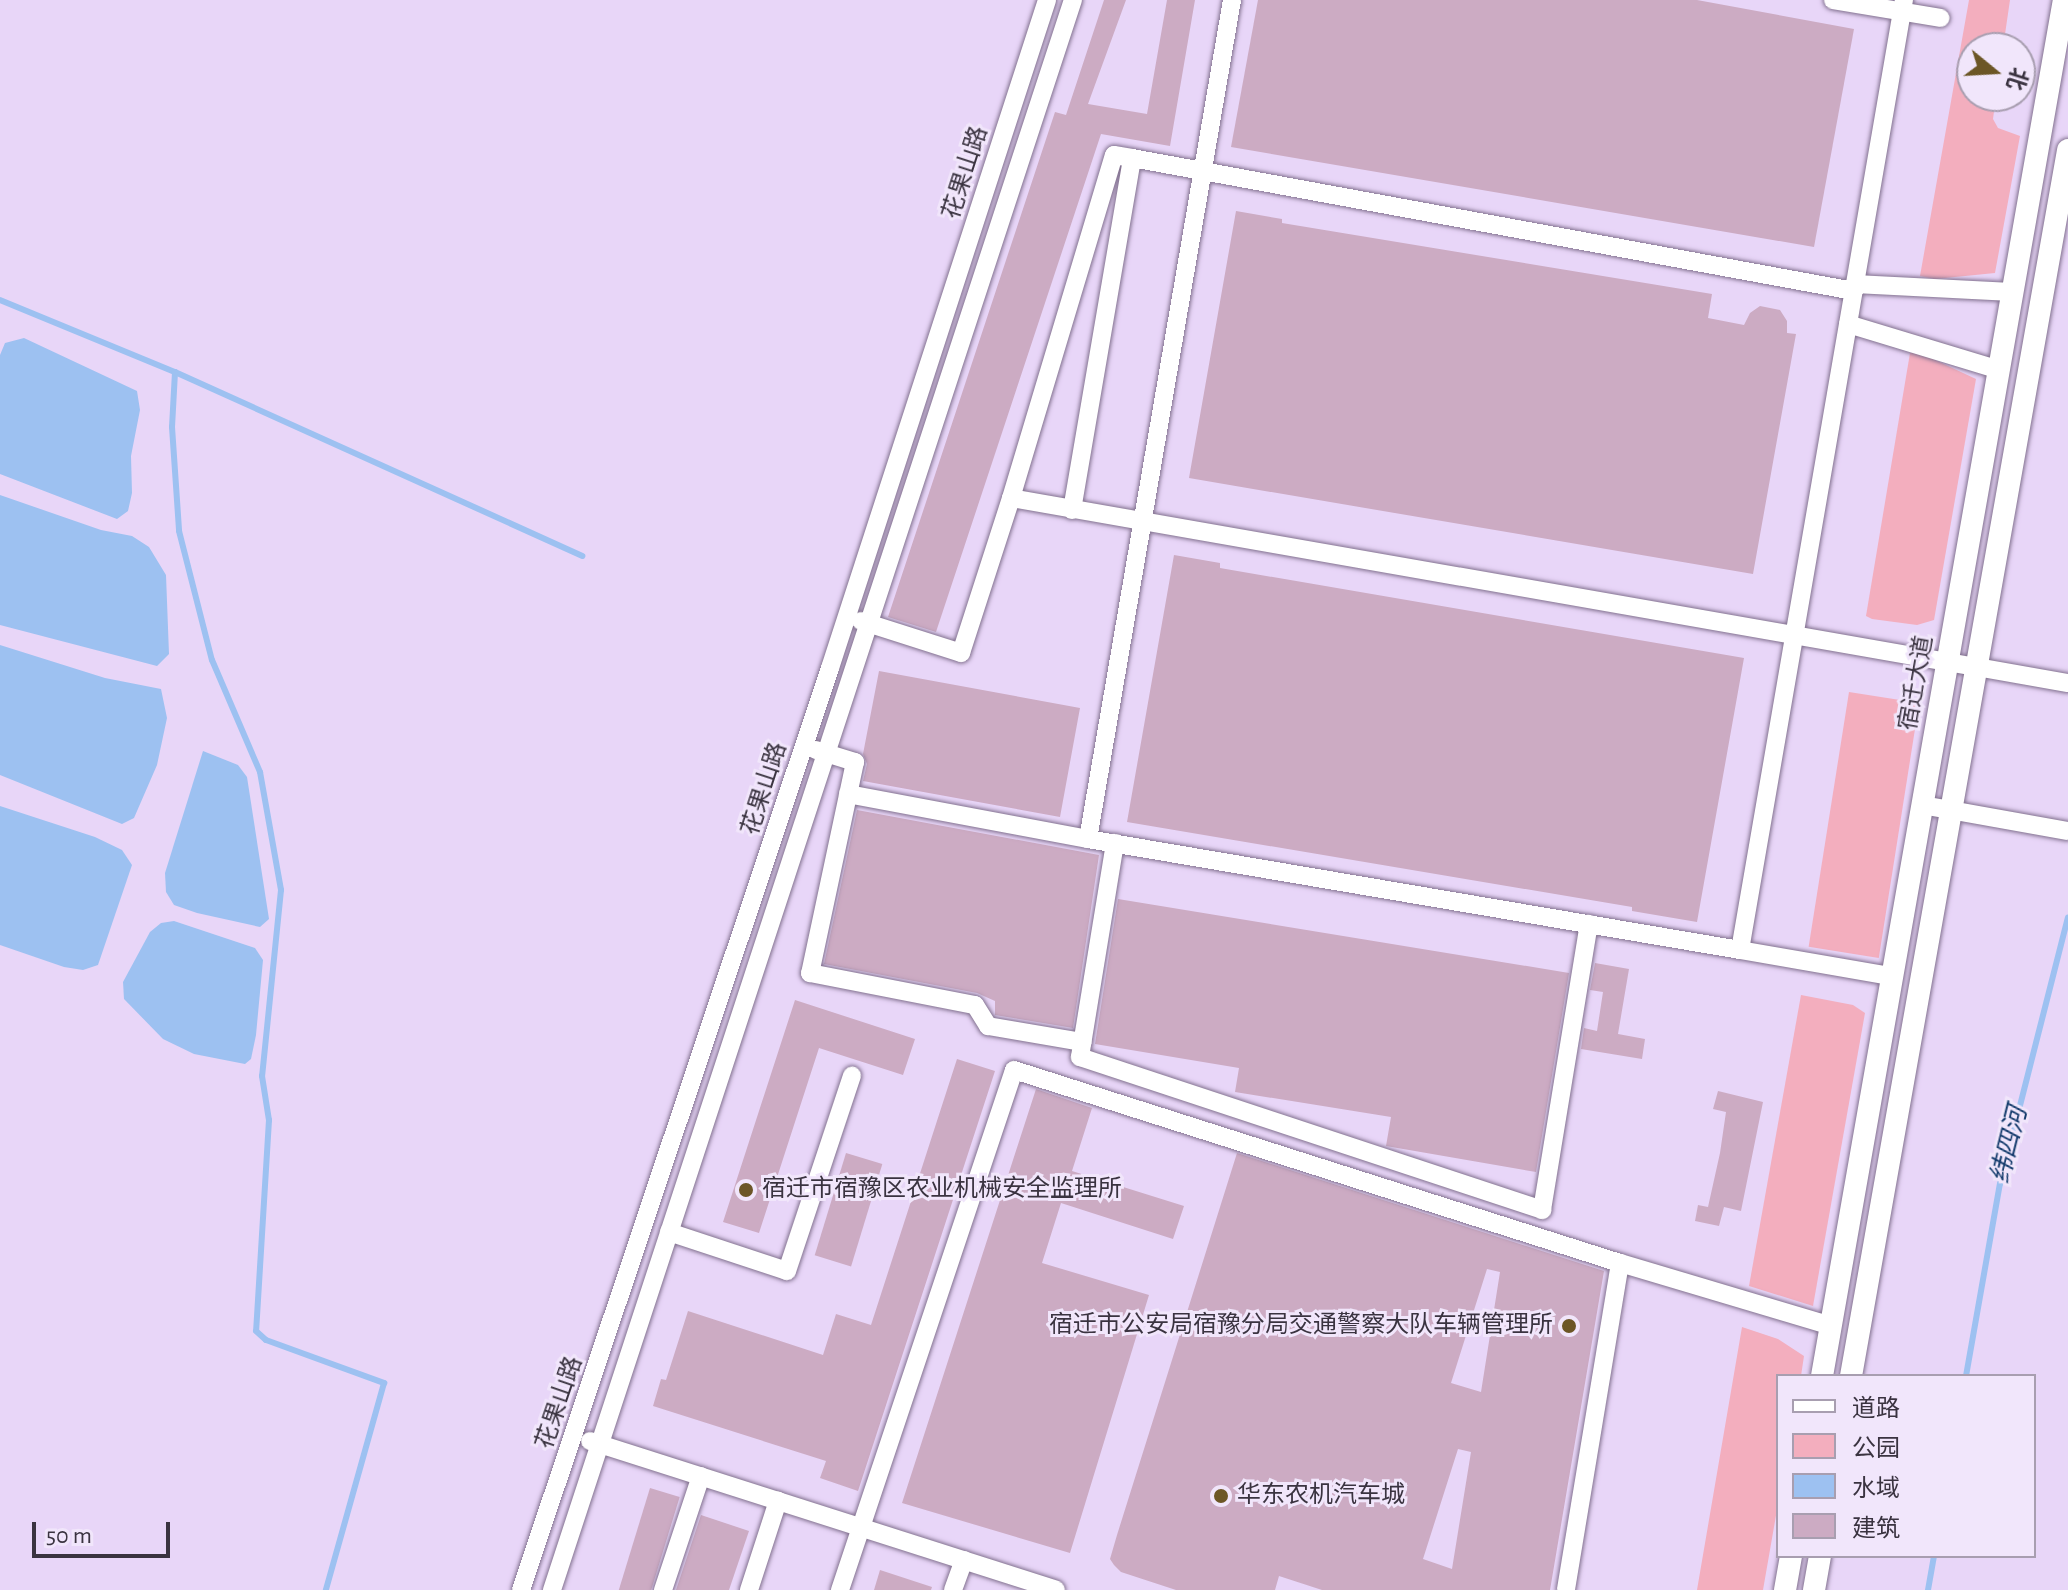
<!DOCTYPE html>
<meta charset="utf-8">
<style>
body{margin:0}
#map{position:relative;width:2068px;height:1590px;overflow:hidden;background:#e8d6f8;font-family:"Alegreya Sans","Noto Sans SC",sans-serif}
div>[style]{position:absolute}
.green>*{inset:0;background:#f3aebe;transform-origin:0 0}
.water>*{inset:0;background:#9dc1f1}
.stream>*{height:6px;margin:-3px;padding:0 3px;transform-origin:3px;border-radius:3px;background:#9dc1f1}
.building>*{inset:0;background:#ccabc3;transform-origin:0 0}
.roads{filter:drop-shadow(0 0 2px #82718f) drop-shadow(0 0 2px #82718f)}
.minor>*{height:18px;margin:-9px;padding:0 9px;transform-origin:9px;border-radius:9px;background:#fff}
.major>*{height:22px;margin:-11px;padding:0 11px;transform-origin:11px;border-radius:11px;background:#fff}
.dots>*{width:22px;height:22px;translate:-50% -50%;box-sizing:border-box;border:4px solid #f1e6fb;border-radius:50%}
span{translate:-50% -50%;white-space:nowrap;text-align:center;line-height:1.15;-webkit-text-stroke:6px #f1e6fb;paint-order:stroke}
.street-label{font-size:24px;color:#3a3340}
.poi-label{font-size:24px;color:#3a3340}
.left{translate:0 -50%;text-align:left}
.right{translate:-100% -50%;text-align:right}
.water-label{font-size:26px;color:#143b6c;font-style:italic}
.legend{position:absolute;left:1776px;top:1374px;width:260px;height:184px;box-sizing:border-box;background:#f1e6fb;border:2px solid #a89eb0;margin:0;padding:10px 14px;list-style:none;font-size:24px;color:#3a3340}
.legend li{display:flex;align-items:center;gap:16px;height:40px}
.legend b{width:40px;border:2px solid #a89eb0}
.north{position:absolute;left:1956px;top:32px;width:80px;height:80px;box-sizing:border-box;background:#f1e6fb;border:2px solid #a89eb0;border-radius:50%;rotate:108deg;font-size:22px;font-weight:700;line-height:32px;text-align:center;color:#3a3340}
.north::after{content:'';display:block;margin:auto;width:28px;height:36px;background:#6c5626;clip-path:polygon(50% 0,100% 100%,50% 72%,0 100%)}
.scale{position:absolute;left:32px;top:1522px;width:138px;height:36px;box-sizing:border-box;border:4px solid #3a3340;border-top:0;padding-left:10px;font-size:24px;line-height:28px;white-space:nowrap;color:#3a3340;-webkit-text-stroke:6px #f1e6fb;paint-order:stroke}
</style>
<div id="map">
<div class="green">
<i style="clip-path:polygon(1969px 0,2010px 0,2003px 48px,1972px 48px,1972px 96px,1996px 96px,1993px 119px,1998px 128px,2020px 136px,1995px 273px,1935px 279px,1920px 276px)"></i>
<i style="clip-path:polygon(1918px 352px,1976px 379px,1934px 620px,1917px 625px,1872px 619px,1866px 616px,1910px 353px)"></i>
<i style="left:1849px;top:692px;width:71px;height:258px;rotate:9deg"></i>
<i style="clip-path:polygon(1801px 995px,1853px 1005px,1865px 1013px,1813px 1306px,1749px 1286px)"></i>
<i style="clip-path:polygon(1742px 1327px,1778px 1339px,1804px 1356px,1801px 1376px,1778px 1376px,1778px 1504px,1763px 1590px,1697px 1590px)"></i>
</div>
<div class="water">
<i style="clip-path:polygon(24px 338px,137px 391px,140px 410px,131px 456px,132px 493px,128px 511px,117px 519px,0 474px,0 355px,5px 343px)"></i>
<i style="clip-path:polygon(0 495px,101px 530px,132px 536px,149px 547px,166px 575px,169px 654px,157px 666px,0 625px)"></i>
<i style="clip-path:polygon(0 645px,105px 678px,161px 689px,167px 718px,157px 765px,134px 818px,122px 824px,0 775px)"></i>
<i style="clip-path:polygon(203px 751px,238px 765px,247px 777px,269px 919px,260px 927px,197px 913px,174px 905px,166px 892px,165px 873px)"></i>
<i style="clip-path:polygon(0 806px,95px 837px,122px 850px,132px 865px,98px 965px,83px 970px,64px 967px,0 945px)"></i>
<i style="clip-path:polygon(174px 921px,255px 948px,263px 960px,256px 1035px,251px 1059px,245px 1064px,194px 1054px,163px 1039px,124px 999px,123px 982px,150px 932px,161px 923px)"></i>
</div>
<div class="stream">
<i style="left:0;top:300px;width:189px;rotate:22.4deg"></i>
<i style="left:175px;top:372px;width:447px;rotate:24.3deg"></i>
<i style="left:175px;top:372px;width:55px;rotate:93.1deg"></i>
<i style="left:172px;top:427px;width:104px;rotate:86.1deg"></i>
<i style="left:179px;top:531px;width:133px;rotate:75.7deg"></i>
<i style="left:212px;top:660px;width:122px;rotate:66.8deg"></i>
<i style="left:260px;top:772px;width:120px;rotate:79.9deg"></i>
<i style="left:281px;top:890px;width:187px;rotate:95.8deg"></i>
<i style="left:262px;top:1076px;width:45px;rotate:81deg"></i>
<i style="left:269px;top:1120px;width:211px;rotate:93.5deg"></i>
<i style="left:256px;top:1331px;width:13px;rotate:42deg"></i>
<i style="left:266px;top:1340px;width:126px;rotate:20deg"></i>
<i style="left:384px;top:1383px;width:215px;rotate:105.7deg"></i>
<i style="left:1966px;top:1376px;width:195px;rotate:-80deg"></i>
<i style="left:2000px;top:1184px;width:275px;rotate:-75.7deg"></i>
<i style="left:1928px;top:1590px;width:35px;rotate:-80deg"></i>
</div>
<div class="building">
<i style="clip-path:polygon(1104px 0,1126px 0,1088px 104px,1147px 114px,1167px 0,1195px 0,1170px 146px,1101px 134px,936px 632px,888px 617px,1055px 112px,1066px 115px)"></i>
<i style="clip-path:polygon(1258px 0,1697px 0,1854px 29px,1814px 247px,1231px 147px)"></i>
<i style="clip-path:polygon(1236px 211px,1282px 219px,1282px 223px,1712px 294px,1708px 318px,1744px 325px,1750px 313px,1760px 306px,1780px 310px,1787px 321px,1787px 333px,1796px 334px,1753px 574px,1189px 478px)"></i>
<i style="clip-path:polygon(1174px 555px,1220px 563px,1220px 568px,1744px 658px,1697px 922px,1632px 911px,1632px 907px,1127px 822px)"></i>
<i style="clip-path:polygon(879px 671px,1080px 708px,1060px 817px,863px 781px,867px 764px,863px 754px)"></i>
<i style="clip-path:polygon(857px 810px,1099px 855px,1073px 1028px,995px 1015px,995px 1001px,977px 993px,824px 964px)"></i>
<i style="clip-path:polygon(1118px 899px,1569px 973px,1536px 1172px,1386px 1146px,1391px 1117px,1235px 1092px,1239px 1068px,1095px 1044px)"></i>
<i style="clip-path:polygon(1595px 963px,1629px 969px,1618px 1034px,1645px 1039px,1642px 1059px,1581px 1049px,1584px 1028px,1597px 1031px,1603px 992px,1590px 990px)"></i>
<i style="clip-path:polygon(795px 1000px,915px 1039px,903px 1075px,819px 1048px,759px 1233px,723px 1222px)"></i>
<i style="clip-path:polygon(957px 1059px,995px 1071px,858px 1491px,820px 1478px,826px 1461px,653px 1406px,661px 1379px,666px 1380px,688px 1311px,823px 1355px,836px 1314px,871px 1325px)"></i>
<i style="clip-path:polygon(1036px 1089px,1092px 1108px,1072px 1171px,1184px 1206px,1173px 1239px,1061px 1203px,1042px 1263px,1149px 1295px,1070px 1553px,902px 1503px)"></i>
<i style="clip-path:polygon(1718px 1091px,1763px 1102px,1741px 1211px,1724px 1207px,1719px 1226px,1695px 1221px,1698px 1205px,1708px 1207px,1720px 1153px,1726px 1112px,1713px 1109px)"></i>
<i style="left:846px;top:1153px;width:38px;height:107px;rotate:17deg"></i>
<i style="clip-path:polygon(evenodd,1237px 1153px,1604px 1271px,1550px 1590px,1322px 1590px,1279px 1576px,1275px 1590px,1176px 1590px,1121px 1572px,1114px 1565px,1110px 1559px,1117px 1535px,1237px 1153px,1487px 1269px,1500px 1272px,1481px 1392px,1451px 1383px,1487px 1269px,1237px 1153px,1458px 1449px,1471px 1452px,1452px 1569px,1423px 1559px,1458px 1449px)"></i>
<i style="left:650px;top:1488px;width:31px;height:107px;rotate:17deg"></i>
<i style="clip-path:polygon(701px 1515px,749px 1531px,729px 1590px,676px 1590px)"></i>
<i style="clip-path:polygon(880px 1570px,932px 1587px,931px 1590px,874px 1590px)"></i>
</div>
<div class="roads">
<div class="minor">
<i style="left:1232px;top:0;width:851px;rotate:99.74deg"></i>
<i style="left:1088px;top:839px;width:661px;rotate:9.66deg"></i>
<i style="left:1740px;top:950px;width:964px;rotate:-80.21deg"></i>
<i style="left:1833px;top:0;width:109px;rotate:9.5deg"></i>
<i style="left:1855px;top:284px;width:157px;rotate:2.9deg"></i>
<i style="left:1848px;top:324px;width:158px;rotate:16.9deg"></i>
<i style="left:1011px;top:498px;width:358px;rotate:-73.3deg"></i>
<i style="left:1114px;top:155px;width:18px;rotate:9deg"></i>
<i style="left:1072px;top:510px;width:357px;rotate:-80.3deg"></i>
<i style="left:1132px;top:158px;width:734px;rotate:10.44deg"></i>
<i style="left:861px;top:621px;width:105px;rotate:17.7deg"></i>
<i style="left:961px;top:653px;width:163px;rotate:-72.1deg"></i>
<i style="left:1011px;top:498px;width:1073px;rotate:9.93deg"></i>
<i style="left:816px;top:750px;width:41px;rotate:17.1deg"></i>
<i style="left:855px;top:762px;width:216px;rotate:102deg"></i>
<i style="left:810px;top:973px;width:168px;rotate:11deg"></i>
<i style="left:975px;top:1005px;width:25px;rotate:58deg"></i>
<i style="left:988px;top:1026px;width:96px;rotate:9.6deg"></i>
<i style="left:848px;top:794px;width:244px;rotate:10.6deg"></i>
<i style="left:1922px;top:805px;width:148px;rotate:10.1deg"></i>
<i style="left:1115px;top:843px;width:217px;rotate:99.3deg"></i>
<i style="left:1080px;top:1057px;width:487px;rotate:18.3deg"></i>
<i style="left:1542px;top:1210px;width:290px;rotate:-80.7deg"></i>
<i style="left:1740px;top:950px;width:153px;rotate:9.8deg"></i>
<i style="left:669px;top:1232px;width:124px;rotate:18.3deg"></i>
<i style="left:787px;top:1271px;width:206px;rotate:-71.6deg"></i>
<i style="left:1620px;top:1263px;width:220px;rotate:16.6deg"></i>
<i style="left:590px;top:1441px;width:489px;rotate:17.7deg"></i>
<i style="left:521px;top:1590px;width:972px;rotate:-71.47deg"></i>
<i style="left:830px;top:668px;width:702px;rotate:-72deg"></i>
<i style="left:552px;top:1590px;width:1673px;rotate:-71.86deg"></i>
<i style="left:663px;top:1590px;width:120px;rotate:-71.6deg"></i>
<i style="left:749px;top:1590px;width:94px;rotate:-72deg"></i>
<i style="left:840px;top:1590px;width:548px;rotate:-71.5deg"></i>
<i style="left:1014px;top:1070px;width:636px;rotate:17.67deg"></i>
<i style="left:1620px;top:1263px;width:331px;rotate:99.4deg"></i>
<i style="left:953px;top:1590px;width:32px;rotate:-70deg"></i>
</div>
<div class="major">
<i style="left:1822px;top:1376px;width:1397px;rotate:-80.03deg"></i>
<i style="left:1851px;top:1376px;width:1245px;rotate:-79.96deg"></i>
<i style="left:1785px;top:1590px;width:35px;rotate:-80deg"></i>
<i style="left:1814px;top:1590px;width:35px;rotate:-80deg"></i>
</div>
</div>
<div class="dots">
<i style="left:746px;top:1190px;background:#6c5626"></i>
<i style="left:1569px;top:1326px;background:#6c5626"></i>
<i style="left:1221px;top:1496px;background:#6c5626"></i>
</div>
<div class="street-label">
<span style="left:966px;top:173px;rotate:-72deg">花果山路</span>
<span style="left:1917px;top:683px;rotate:-80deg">宿迁大道</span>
<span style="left:765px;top:789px;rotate:-72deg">花果山路</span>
<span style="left:560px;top:1403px;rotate:-71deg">花果山路</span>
</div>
<div class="poi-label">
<span class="left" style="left:762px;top:1190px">宿迁市宿豫区农业机械安全监理所</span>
<span class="right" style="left:1553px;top:1326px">宿迁市公安局宿豫分局交通警察大队车辆管理所</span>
<span class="left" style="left:1237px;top:1496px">华东农机汽车城</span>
</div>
<div class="water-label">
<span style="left:2010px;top:1145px;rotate:-76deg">纬四河</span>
</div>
<ul class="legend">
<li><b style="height:10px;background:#fff"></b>道路</li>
<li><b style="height:22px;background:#f3aebe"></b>公园</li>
<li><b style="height:22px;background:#9dc1f1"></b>水域</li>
<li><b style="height:22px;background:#ccabc3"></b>建筑</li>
</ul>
<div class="north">北</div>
<div class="scale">50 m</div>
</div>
